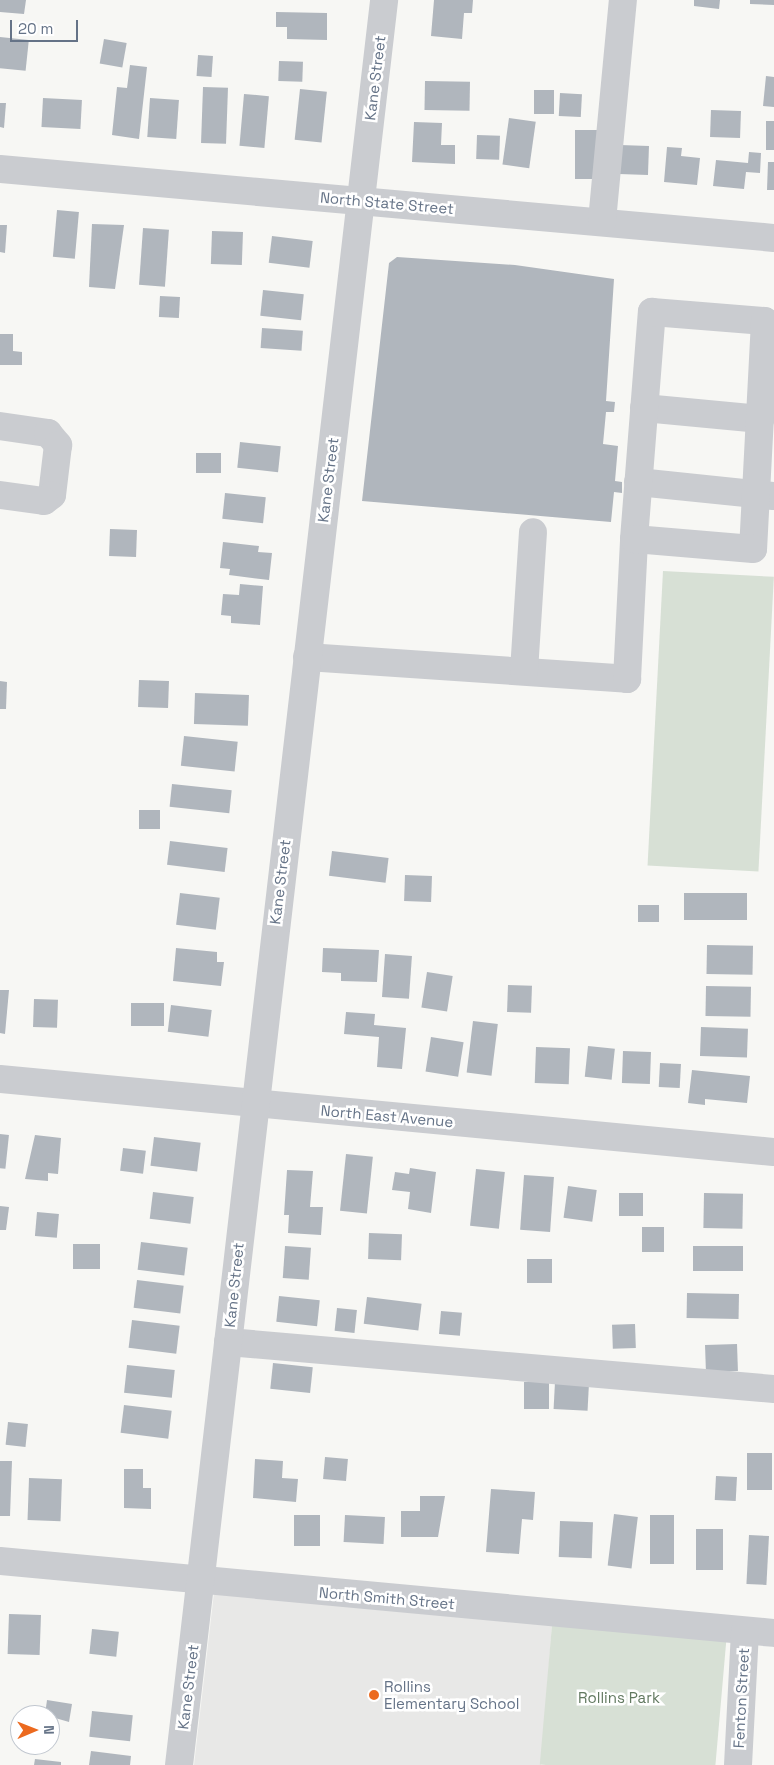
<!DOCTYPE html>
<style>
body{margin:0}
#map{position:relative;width:774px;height:1765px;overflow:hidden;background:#f7f7f4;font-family:"Space Grotesk",sans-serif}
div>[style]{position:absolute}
.built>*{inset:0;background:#e8e8e7}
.green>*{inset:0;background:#d7e0d5;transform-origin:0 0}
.building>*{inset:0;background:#b0b6bd;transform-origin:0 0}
.minor>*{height:28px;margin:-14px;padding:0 14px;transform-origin:14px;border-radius:14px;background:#caccd0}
.dots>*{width:14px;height:14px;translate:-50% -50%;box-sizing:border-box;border:2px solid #fff;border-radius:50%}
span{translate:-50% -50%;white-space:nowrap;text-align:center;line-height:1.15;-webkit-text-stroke:5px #fff;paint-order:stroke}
.street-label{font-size:15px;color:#657387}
.poi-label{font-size:15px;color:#657387}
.left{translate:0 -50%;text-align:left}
.park-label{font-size:15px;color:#627960}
.north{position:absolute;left:10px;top:1705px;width:50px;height:50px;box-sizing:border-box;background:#fff;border:1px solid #c1c7cf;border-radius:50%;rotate:89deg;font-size:14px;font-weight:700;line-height:20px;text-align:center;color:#657387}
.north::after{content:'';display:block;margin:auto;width:18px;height:22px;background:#ec6a1f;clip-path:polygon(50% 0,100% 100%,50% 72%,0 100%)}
.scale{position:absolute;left:10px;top:20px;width:68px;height:22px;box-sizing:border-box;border:2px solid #657387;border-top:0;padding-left:6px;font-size:15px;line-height:18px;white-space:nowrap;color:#657387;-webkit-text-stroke:4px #fff;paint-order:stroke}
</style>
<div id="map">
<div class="built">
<i style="clip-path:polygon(214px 1593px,552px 1625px,541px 1765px,194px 1765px)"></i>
</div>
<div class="green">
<i style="left:663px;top:571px;width:111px;height:295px;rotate:3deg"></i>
<i style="left:552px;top:1625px;width:175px;height:140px;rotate:5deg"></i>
</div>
<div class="building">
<i style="clip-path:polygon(0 0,26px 0,24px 14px,0 12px)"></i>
<i style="clip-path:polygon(434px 0,473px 0,472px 13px,464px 13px,462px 39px,431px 36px)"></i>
<i style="clip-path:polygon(694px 0,720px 0,719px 9px,694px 6px)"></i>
<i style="clip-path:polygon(750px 0,774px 0,774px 5px,750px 4px)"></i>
<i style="clip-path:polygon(276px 12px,327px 13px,327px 40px,287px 39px,287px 27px,276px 27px)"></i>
<i style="left:0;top:37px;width:29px;height:31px;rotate:6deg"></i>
<i style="left:104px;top:39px;width:23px;height:25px;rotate:10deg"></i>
<i style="left:198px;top:55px;width:15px;height:21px;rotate:4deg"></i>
<i style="left:279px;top:61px;width:24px;height:20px;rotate:2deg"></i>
<i style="clip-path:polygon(130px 65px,147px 67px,139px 139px,112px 135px,117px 87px,127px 88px)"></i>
<i style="clip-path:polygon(766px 76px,774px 77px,774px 107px,763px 106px)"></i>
<i style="left:425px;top:81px;width:45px;height:29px;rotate:1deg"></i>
<i style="left:203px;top:87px;width:25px;height:56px;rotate:2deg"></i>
<i style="left:300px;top:89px;width:27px;height:51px;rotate:6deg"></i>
<i style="left:534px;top:90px;width:20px;height:24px"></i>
<i style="left:560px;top:93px;width:22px;height:23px;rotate:3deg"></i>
<i style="left:244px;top:94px;width:25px;height:52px;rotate:5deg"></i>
<i style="left:43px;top:98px;width:39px;height:29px;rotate:3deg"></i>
<i style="left:150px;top:98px;width:29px;height:39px;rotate:4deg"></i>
<i style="clip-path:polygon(0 103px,6px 103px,4px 128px,0 127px)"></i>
<i style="left:711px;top:110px;width:30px;height:27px;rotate:2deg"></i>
<i style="left:509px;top:118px;width:27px;height:47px;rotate:8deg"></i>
<i style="left:766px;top:121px;width:8px;height:29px"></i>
<i style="clip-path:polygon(414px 122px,442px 123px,441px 145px,455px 145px,455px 164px,412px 162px)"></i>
<i style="left:575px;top:130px;width:26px;height:49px"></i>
<i style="left:477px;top:135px;width:23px;height:24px;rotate:2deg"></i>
<i style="left:620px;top:145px;width:29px;height:29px;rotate:2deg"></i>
<i style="clip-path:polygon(667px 147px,682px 148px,681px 156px,700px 158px,697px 185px,664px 182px)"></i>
<i style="clip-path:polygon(749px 152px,761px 153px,760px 173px,746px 172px,744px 189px,713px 186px,716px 160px,748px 163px)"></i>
<i style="clip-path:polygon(768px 162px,774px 162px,774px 190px,767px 190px)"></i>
<i style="left:57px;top:210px;width:22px;height:47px;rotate:5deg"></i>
<i style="clip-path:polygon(92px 224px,124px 225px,115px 289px,89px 287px)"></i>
<i style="clip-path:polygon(0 225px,7px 225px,5px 253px,0 252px)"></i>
<i style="left:143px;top:228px;width:26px;height:57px;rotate:4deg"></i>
<i style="left:212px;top:231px;width:31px;height:33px;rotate:2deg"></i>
<i style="left:272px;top:236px;width:41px;height:27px;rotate:7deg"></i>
<i style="clip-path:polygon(397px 257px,515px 265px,614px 279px,606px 401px,615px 402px,614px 412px,606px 412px,603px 444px,618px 446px,615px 481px,622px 482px,622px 493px,614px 492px,611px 522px,362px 501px,389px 263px)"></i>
<i style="left:263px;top:290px;width:41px;height:26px;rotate:6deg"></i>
<i style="left:160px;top:296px;width:20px;height:21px;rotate:3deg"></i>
<i style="left:262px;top:328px;width:41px;height:20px;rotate:4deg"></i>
<i style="clip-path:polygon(0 334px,13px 334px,13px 351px,22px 352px,22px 365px,0 365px)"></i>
<i style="left:240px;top:442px;width:41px;height:26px;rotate:6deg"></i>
<i style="left:196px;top:453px;width:25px;height:20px"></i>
<i style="left:225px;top:493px;width:41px;height:26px;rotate:6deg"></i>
<i style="left:110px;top:529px;width:27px;height:27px;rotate:2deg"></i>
<i style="clip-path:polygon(223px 542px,259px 546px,258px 552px,272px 553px,269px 580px,229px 575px,230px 569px,220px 568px)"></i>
<i style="clip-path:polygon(240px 584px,263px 586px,260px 625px,231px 623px,231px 616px,221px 615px,223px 594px,239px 595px)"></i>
<i style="left:139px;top:680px;width:30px;height:27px;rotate:2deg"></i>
<i style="clip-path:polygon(0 681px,7px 682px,6px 709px,0 709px)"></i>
<i style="left:195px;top:693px;width:54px;height:31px;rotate:2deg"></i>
<i style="left:184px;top:736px;width:54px;height:30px;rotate:6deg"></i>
<i style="left:172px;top:784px;width:60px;height:23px;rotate:6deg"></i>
<i style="left:139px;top:810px;width:21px;height:19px"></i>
<i style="left:170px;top:841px;width:58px;height:24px;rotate:7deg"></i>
<i style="left:332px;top:851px;width:57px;height:25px;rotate:7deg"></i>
<i style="left:405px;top:875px;width:27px;height:26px;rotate:2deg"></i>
<i style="left:180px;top:893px;width:40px;height:32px;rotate:7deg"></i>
<i style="left:684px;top:893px;width:63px;height:27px"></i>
<i style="left:638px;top:905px;width:21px;height:17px"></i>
<i style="left:707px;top:945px;width:46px;height:29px;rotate:1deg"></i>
<i style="clip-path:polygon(176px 948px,217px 952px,217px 962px,224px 962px,221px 986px,173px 981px)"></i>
<i style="clip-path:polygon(323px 948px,379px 950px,377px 982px,341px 981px,341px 973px,322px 972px)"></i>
<i style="left:385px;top:954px;width:27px;height:43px;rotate:4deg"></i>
<i style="left:427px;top:972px;width:26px;height:36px;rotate:9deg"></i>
<i style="left:508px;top:985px;width:24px;height:27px;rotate:2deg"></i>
<i style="left:706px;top:986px;width:45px;height:30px;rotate:1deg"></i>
<i style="clip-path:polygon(0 990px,9px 990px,5px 1034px,0 1033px)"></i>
<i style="left:34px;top:999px;width:24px;height:28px;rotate:2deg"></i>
<i style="left:131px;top:1003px;width:33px;height:23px"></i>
<i style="left:171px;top:1005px;width:41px;height:27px;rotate:7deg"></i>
<i style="clip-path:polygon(346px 1012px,375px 1014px,374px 1025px,406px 1028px,402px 1069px,377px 1067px,379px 1037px,344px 1034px)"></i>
<i style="left:473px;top:1021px;width:25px;height:52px;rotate:7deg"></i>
<i style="left:701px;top:1027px;width:47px;height:29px;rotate:2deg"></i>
<i style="left:431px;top:1037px;width:33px;height:35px;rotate:9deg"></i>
<i style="left:588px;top:1046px;width:27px;height:31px;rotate:6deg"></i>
<i style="left:536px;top:1047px;width:34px;height:36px;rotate:2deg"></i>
<i style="left:623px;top:1051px;width:28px;height:32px;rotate:2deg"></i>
<i style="left:660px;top:1063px;width:21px;height:24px;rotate:3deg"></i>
<i style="clip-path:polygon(692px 1070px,750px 1076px,747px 1103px,705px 1099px,705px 1105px,688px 1103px)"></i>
<i style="left:0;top:1134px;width:9px;height:34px;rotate:6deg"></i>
<i style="clip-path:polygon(35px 1135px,61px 1138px,58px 1174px,48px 1173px,48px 1181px,25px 1179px)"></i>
<i style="left:154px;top:1137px;width:47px;height:29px;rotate:7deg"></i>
<i style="left:123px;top:1148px;width:23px;height:23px;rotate:7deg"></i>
<i style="left:346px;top:1154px;width:27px;height:57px;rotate:6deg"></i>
<i style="clip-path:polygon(410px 1168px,436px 1172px,431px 1213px,408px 1209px,410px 1192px,392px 1190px,395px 1172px,409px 1174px)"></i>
<i style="left:476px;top:1169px;width:29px;height:57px;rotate:6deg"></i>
<i style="clip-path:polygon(287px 1170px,313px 1171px,310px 1207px,323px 1207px,321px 1235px,288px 1233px,289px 1215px,284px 1215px)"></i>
<i style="left:524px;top:1175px;width:30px;height:55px;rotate:4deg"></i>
<i style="left:568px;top:1186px;width:29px;height:32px;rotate:8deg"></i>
<i style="left:153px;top:1192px;width:41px;height:27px;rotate:7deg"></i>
<i style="left:619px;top:1193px;width:24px;height:23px"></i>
<i style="left:704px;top:1193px;width:39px;height:35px;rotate:1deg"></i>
<i style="clip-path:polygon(0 1206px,9px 1207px,6px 1230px,0 1230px)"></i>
<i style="left:37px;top:1212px;width:22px;height:24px;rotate:5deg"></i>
<i style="left:642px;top:1227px;width:22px;height:25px"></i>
<i style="left:369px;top:1233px;width:33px;height:26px;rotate:2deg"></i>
<i style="left:141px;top:1242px;width:47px;height:28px;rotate:7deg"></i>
<i style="left:73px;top:1244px;width:27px;height:25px"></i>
<i style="left:285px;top:1246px;width:26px;height:32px;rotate:4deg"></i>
<i style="left:743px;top:1246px;width:25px;height:50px;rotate:90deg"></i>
<i style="left:527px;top:1259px;width:25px;height:24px"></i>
<i style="left:137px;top:1280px;width:47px;height:28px;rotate:7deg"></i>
<i style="left:687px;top:1293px;width:52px;height:25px;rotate:1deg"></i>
<i style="left:279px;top:1296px;width:41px;height:26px;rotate:6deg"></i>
<i style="left:367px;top:1297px;width:55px;height:27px;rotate:7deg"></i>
<i style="left:337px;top:1308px;width:20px;height:23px;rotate:6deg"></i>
<i style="left:441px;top:1311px;width:21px;height:23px;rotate:5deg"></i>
<i style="left:132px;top:1320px;width:48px;height:28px;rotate:7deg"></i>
<i style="left:635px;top:1324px;width:24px;height:23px;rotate:88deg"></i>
<i style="left:737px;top:1344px;width:27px;height:32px;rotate:88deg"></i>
<i style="left:273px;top:1363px;width:40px;height:26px;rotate:6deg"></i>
<i style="left:127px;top:1365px;width:48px;height:28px;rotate:6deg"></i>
<i style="left:524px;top:1382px;width:25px;height:27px"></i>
<i style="left:555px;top:1382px;width:34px;height:27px;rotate:3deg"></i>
<i style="left:124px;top:1405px;width:48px;height:28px;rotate:7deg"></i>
<i style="left:8px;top:1422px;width:20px;height:23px;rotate:6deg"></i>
<i style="left:747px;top:1453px;width:25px;height:37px"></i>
<i style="left:325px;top:1457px;width:23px;height:22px;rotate:5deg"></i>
<i style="clip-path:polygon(255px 1459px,283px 1461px,282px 1478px,298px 1479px,296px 1502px,253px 1498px)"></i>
<i style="clip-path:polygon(0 1461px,12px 1461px,10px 1516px,0 1516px)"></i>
<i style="clip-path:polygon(124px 1469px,143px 1469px,143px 1488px,151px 1488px,151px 1509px,124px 1508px)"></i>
<i style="left:716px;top:1476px;width:21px;height:24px;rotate:3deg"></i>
<i style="left:29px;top:1478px;width:33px;height:42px;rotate:2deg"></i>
<i style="clip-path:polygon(491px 1489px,535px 1492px,533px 1520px,522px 1519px,519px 1554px,486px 1552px)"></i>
<i style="clip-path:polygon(420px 1496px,445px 1496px,438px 1537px,401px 1537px,401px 1511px,420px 1511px)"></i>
<i style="left:614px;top:1514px;width:24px;height:52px;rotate:7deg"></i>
<i style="left:294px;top:1515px;width:26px;height:31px"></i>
<i style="left:345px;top:1515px;width:40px;height:27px;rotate:3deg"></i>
<i style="left:650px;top:1515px;width:24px;height:49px"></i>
<i style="left:560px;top:1521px;width:33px;height:36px;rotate:2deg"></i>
<i style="left:696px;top:1529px;width:27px;height:41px"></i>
<i style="left:749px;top:1535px;width:20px;height:49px;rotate:3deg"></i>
<i style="left:9px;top:1614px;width:32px;height:40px;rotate:2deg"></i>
<i style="left:92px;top:1629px;width:27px;height:25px;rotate:6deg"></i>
<i style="clip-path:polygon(47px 1700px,72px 1704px,69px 1722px,45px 1715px)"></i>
<i style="left:92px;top:1711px;width:41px;height:26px;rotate:6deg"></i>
<i style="clip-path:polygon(91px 1751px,131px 1756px,130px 1765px,89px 1765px)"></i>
<i style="clip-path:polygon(35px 1759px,61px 1762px,61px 1765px,34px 1765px)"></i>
</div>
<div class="minor">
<i style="left:0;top:169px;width:777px;rotate:5.09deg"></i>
<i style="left:602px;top:221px;width:222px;rotate:-84.6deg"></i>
<i style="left:644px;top:408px;width:117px;rotate:5.4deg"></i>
<i style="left:0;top:426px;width:49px;rotate:8.3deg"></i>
<i style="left:48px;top:433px;width:16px;rotate:50deg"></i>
<i style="left:58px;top:445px;width:50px;rotate:96.8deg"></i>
<i style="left:52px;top:495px;width:10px;rotate:143deg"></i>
<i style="left:44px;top:501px;width:44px;rotate:-172.2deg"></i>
<i style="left:638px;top:482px;width:136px;rotate:5.9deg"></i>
<i style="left:307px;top:657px;width:321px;rotate:3.9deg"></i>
<i style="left:627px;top:679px;width:140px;rotate:-87.1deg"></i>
<i style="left:634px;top:539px;width:228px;rotate:-85.5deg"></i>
<i style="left:652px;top:312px;width:113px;rotate:4.6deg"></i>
<i style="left:765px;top:321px;width:228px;rotate:93deg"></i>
<i style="left:753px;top:549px;width:119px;rotate:-175.2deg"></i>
<i style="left:524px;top:671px;width:139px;rotate:-86.3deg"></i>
<i style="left:0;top:1079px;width:777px;rotate:5.39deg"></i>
<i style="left:228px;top:1342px;width:548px;rotate:4.92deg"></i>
<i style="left:0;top:1561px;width:777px;rotate:5.31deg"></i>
<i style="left:179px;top:1765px;width:1777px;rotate:-83.37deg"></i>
<i style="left:738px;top:1765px;width:134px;rotate:-87deg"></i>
</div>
<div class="dots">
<i style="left:374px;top:1695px;background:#ec6a1f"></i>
</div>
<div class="street-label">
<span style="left:375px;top:78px;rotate:-83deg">Kane Street</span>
<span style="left:387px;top:203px;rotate:5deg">North State Street</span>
<span style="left:328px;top:480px;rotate:-83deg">Kane Street</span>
<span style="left:280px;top:882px;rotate:-83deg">Kane Street</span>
<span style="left:387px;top:1116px;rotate:5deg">North East Avenue</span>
<span style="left:234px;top:1285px;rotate:-84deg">Kane Street</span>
<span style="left:387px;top:1598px;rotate:5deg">North Smith Street</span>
<span style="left:188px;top:1687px;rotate:-83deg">Kane Street</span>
<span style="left:741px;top:1698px;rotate:-87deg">Fenton Street</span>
</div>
<div class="poi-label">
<span class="left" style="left:384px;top:1695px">Rollins<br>Elementary School</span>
</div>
<div class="park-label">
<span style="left:619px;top:1698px">Rollins Park</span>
</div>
<div class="north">N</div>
<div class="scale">20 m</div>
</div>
